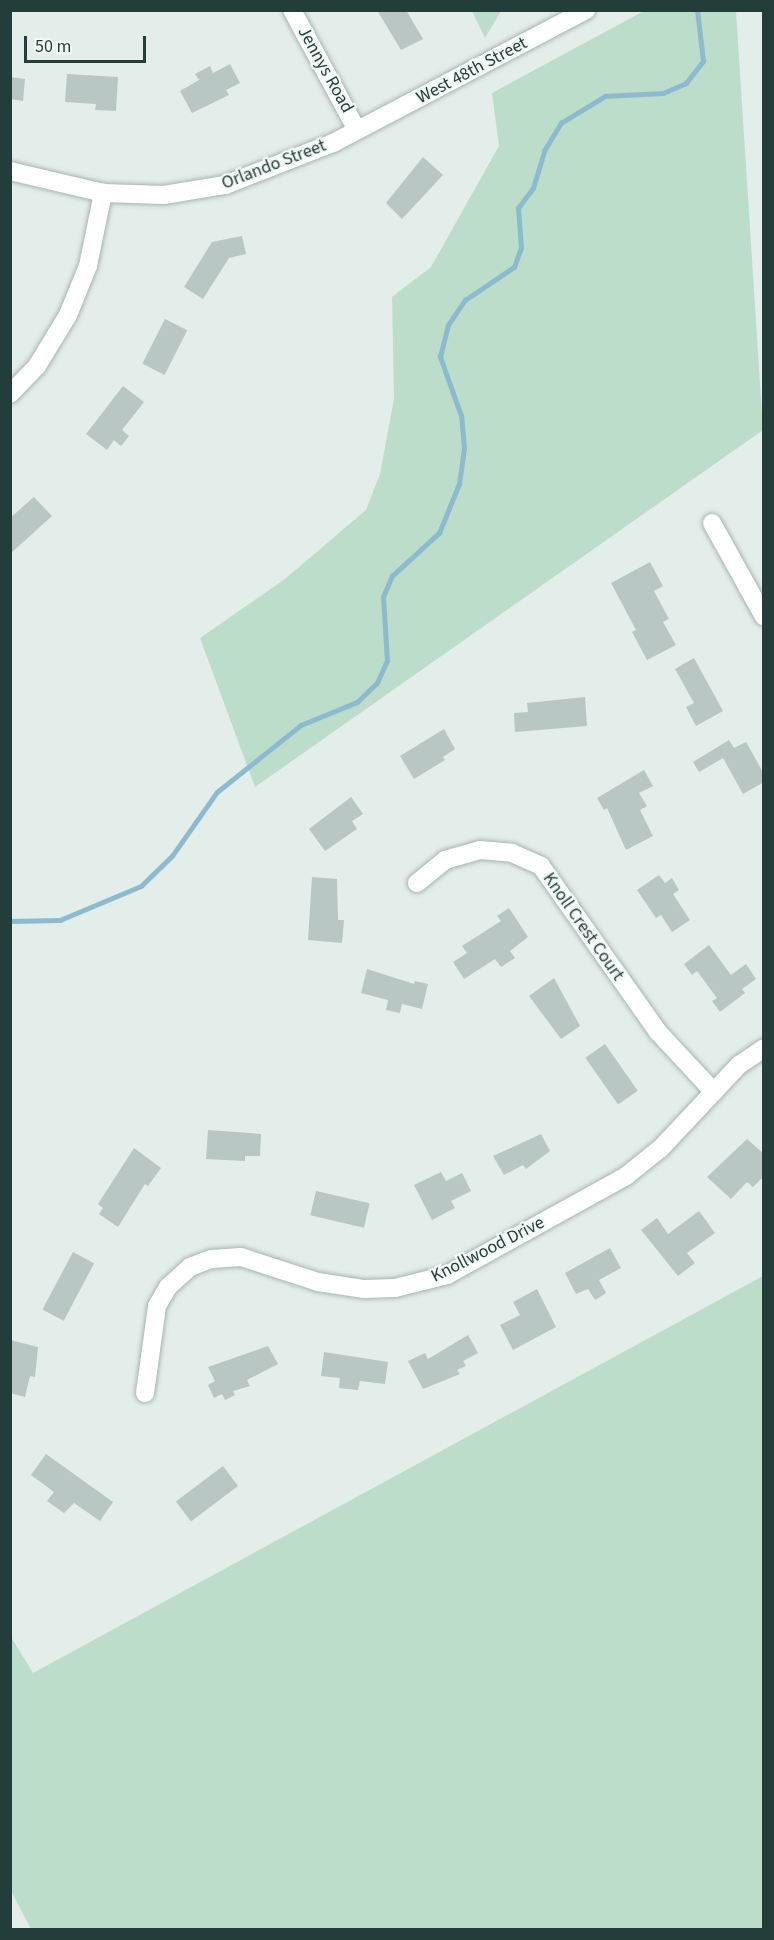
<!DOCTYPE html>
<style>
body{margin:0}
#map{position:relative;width:774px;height:1940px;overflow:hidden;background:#e3edea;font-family:"Source Sans 3",sans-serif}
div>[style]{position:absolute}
.green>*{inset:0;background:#bcddca}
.stream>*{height:4.5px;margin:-2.25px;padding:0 2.25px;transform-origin:2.25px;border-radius:2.25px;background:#8cbbd0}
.building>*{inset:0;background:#b8c7c3;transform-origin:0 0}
.roads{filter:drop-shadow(0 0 2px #a6b5b2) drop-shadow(0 0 2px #a6b5b2)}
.minor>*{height:18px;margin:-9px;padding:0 9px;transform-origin:9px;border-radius:9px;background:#fff}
span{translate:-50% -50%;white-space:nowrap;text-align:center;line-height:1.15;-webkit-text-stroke:4.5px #f3f9f7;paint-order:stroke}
.street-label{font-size:18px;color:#233e3a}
.frame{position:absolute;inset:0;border:12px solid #233e3a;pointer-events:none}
.scale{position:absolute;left:24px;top:36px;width:122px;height:27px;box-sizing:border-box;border:3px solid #233e3a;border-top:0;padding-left:8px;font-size:18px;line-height:21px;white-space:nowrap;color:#233e3a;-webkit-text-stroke:4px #f3f9f7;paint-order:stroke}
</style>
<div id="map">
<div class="green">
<i style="clip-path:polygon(472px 11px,501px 11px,485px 38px)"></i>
<i style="clip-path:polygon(644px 11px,736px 11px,763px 430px,255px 787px,200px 638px,285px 579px,366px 510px,380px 474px,394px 399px,392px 297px,431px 267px,499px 146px,492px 93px)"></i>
<i style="clip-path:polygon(763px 1276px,763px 1929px,31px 1929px,11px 1891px,11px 1637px,33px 1673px)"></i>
</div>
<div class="stream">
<i style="left:10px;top:921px;width:50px;rotate:-1.1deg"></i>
<i style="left:60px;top:920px;width:88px;rotate:-22.8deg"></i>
<i style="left:141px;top:886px;width:43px;rotate:-44.1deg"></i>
<i style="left:172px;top:856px;width:78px;rotate:-54.9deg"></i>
<i style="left:217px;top:792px;width:107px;rotate:-38.6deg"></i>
<i style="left:301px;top:725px;width:61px;rotate:-22.3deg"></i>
<i style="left:357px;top:702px;width:28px;rotate:-44deg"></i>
<i style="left:377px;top:683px;width:24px;rotate:-66deg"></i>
<i style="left:387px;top:661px;width:64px;rotate:-93.6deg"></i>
<i style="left:383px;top:597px;width:23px;rotate:-67deg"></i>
<i style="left:392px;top:576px;width:64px;rotate:-42.5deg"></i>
<i style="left:439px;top:533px;width:53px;rotate:-67.8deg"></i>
<i style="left:459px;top:484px;width:36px;rotate:-82deg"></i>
<i style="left:464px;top:448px;width:32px;rotate:-95deg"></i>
<i style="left:461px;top:416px;width:63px;rotate:-109.6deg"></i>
<i style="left:440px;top:357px;width:33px;rotate:-76deg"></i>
<i style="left:448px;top:325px;width:30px;rotate:-56deg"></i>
<i style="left:465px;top:300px;width:59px;rotate:-34deg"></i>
<i style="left:514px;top:267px;width:20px;rotate:-70deg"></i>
<i style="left:521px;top:248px;width:40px;rotate:-94.3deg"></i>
<i style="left:518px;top:208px;width:25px;rotate:-53deg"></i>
<i style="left:533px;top:188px;width:39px;rotate:-73deg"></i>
<i style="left:544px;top:151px;width:33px;rotate:-59deg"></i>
<i style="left:561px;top:123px;width:52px;rotate:-31.5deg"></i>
<i style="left:605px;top:96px;width:58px;rotate:-3deg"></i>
<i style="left:663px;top:93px;width:25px;rotate:-23deg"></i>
<i style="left:686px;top:83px;width:28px;rotate:-52deg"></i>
<i style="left:703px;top:61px;width:51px;rotate:-96.7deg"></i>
</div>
<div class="building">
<i style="clip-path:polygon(377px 10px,406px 10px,423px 39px,401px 50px)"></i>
<i style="clip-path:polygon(230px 64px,240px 83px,226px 90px,229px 95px,192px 113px,180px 91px,199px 80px,195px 74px,210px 66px,213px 73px)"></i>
<i style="clip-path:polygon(67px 74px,118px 77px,116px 111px,95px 110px,96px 104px,65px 102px)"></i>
<i style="clip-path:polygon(10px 77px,25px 79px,23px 101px,10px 99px)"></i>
<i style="clip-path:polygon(423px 157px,443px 175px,402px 219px,386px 203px)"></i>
<i style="clip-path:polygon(242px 236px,246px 254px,229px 258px,203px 299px,184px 287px,212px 242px)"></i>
<i style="left:165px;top:319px;width:25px;height:50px;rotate:27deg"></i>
<i style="clip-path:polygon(123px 386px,144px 402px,122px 430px,129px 436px,121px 446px,114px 440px,107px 450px,86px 434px)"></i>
<i style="clip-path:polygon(34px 497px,52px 516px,10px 554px,10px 518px)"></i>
<i style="clip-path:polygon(650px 562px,663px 586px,654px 591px,669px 619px,663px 622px,676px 645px,647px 660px,632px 632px,636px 630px,611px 583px)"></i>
<i style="clip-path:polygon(694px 658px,723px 711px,696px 726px,686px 707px,694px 703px,675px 669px)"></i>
<i style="clip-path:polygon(585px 697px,587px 726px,515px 732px,514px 713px,528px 712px,527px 703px)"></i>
<i style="clip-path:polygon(444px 729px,455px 749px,443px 757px,445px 760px,414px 779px,400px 756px)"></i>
<i style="clip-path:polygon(729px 740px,734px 748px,746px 742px,764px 774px,764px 782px,743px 794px,723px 758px,699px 772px,693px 762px)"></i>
<i style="clip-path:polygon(644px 770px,653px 786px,639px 793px,647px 806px,640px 810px,653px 836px,626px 850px,607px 808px,604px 810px,597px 798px)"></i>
<i style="clip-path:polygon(351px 797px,363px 814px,352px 821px,357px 829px,325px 851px,309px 829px)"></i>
<i style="clip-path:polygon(659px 875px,665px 883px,672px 878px,679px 890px,673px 894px,690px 920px,672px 932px,661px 915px,656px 918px,637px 890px)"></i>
<i style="clip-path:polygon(312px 877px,337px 879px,338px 920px,344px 920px,342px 943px,308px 940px)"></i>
<i style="clip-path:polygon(509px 908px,528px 937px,510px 951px,515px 958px,501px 967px,495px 959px,464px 979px,453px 962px,467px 953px,462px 946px,501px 921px,497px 916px)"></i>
<i style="clip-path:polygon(709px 945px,731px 975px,746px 964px,756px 979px,742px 989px,745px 993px,720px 1012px,712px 1001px,717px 998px,697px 971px,692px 975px,684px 964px)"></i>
<i style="clip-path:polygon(367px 969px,414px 984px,415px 981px,428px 984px,422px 1009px,402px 1004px,400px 1013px,386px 1010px,388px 1000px,361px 993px)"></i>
<i style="clip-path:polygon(554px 978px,580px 1026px,561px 1039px,529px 996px)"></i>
<i style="left:605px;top:1044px;width:57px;height:24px;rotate:55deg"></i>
<i style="clip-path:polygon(208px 1130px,261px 1134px,260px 1156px,245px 1156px,245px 1161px,206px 1159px)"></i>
<i style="clip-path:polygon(541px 1134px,550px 1151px,526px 1169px,523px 1165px,504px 1175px,493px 1156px)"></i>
<i style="clip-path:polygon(747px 1139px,764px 1154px,764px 1176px,753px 1187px,747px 1182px,731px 1199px,707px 1177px)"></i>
<i style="clip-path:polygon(134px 1148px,161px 1168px,148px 1186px,145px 1184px,118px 1227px,99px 1214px,103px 1208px,98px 1204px)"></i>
<i style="clip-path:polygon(441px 1172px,446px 1181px,462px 1173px,471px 1191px,451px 1201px,455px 1208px,432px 1220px,414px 1185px)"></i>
<i style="left:316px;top:1191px;width:55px;height:25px;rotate:13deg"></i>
<i style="clip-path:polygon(699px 1211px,715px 1233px,687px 1253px,695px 1263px,678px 1276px,641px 1230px,657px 1218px,668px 1234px)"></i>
<i style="clip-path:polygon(610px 1248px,621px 1268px,599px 1280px,606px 1293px,595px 1300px,588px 1289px,576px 1294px,565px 1273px)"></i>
<i style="left:73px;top:1252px;width:24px;height:65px;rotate:28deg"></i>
<i style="clip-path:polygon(537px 1289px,556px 1327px,513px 1350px,500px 1325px,520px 1315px,513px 1302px)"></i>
<i style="clip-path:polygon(468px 1335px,478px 1353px,463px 1361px,466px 1366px,457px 1370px,460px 1374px,423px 1389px,408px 1361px,425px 1353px,428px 1359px)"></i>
<i style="clip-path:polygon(10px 1340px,38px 1347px,35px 1377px,30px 1376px,25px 1397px,10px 1393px)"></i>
<i style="clip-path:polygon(268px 1346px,278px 1364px,247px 1380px,250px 1386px,233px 1391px,235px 1395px,225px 1400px,222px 1394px,214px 1398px,208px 1385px,215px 1381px,208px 1367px)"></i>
<i style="clip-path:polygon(324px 1352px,388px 1362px,385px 1384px,360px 1381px,358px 1390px,339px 1388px,340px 1378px,321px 1376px)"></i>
<i style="clip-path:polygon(46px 1454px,113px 1502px,100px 1521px,74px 1503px,64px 1513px,47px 1501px,54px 1492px,31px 1475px)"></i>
<i style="left:223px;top:1466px;width:25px;height:59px;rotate:53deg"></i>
</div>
<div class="roads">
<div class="minor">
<i style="left:292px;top:10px;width:136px;rotate:61.6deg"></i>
<i style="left:10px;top:171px;width:96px;rotate:13.3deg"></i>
<i style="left:103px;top:193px;width:61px;rotate:1.9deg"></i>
<i style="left:164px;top:195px;width:62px;rotate:-9.3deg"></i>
<i style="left:225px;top:185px;width:116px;rotate:-21.3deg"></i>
<i style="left:333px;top:143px;width:286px;rotate:-27.7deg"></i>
<i style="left:10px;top:394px;width:39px;rotate:-46deg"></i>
<i style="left:37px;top:366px;width:60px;rotate:-58.7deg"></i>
<i style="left:68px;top:315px;width:53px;rotate:-67.8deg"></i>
<i style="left:88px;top:266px;width:75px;rotate:-78.4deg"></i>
<i style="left:712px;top:523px;width:107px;rotate:61deg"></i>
<i style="left:417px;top:883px;width:36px;rotate:-39deg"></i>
<i style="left:445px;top:860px;width:36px;rotate:-16deg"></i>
<i style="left:480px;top:850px;width:32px;rotate:5deg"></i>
<i style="left:512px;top:853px;width:32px;rotate:24deg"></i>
<i style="left:541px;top:866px;width:203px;rotate:54.8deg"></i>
<i style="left:658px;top:1032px;width:82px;rotate:47deg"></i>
<i style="left:145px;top:1393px;width:88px;rotate:-82.1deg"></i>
<i style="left:157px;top:1306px;width:22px;rotate:-60deg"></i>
<i style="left:168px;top:1287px;width:30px;rotate:-42deg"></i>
<i style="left:190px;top:1267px;width:22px;rotate:-21deg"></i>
<i style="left:211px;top:1259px;width:30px;rotate:-4deg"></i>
<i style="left:241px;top:1257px;width:81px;rotate:18deg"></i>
<i style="left:318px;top:1282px;width:47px;rotate:8.7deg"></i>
<i style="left:364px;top:1289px;width:31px;rotate:-2deg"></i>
<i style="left:395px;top:1288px;width:54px;rotate:-14deg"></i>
<i style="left:447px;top:1275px;width:205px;rotate:-28.9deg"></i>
<i style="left:626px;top:1176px;width:45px;rotate:-38.7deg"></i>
<i style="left:661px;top:1148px;width:114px;rotate:-46.8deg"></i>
<i style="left:739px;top:1065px;width:30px;rotate:-34deg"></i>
</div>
</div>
<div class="street-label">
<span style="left:325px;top:70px;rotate:61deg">Jennys Road</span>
<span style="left:472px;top:71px;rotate:-28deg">West 48th Street</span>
<span style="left:274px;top:165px;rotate:-21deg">Orlando Street</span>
<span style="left:583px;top:927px;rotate:55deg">Knoll Crest Court</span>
<span style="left:488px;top:1250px;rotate:-27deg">Knollwood Drive</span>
</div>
<div class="frame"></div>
<div class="scale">50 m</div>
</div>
